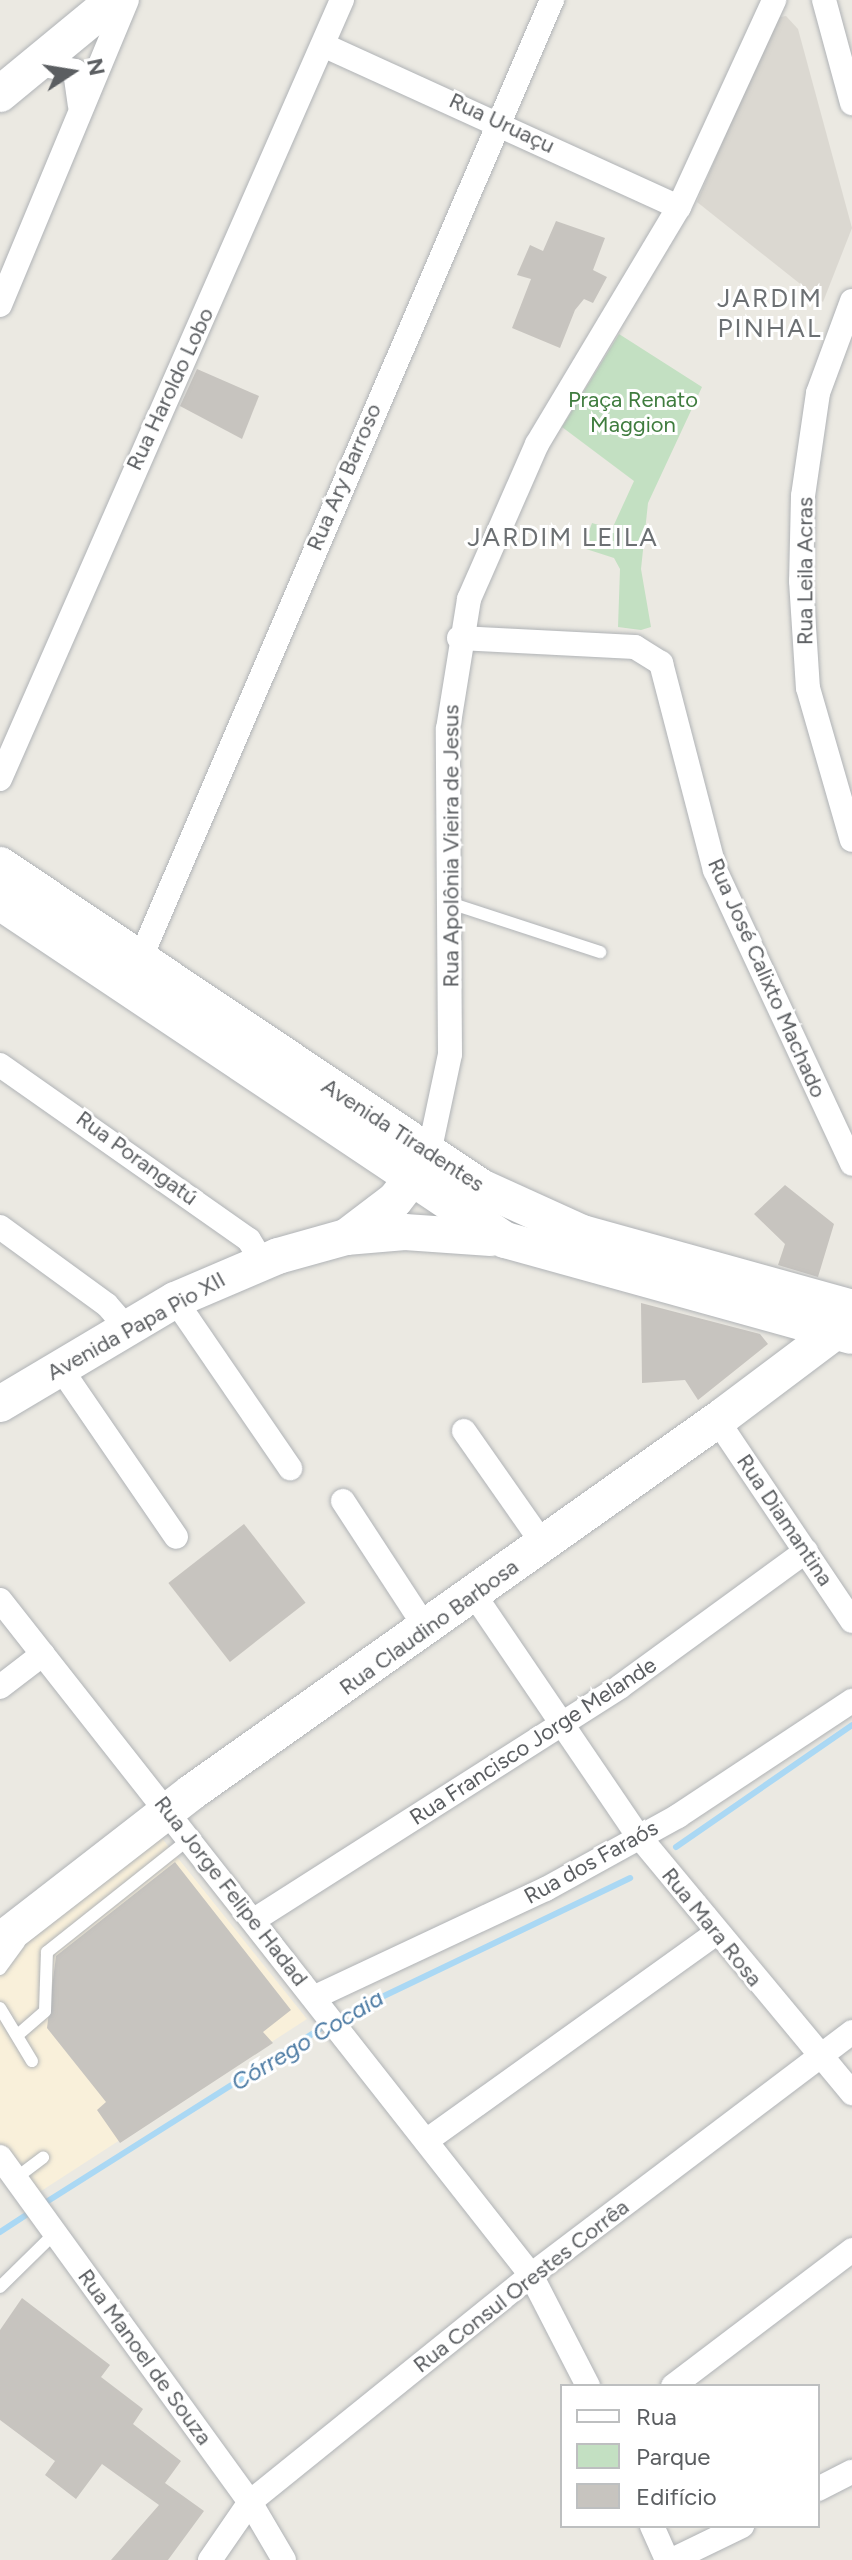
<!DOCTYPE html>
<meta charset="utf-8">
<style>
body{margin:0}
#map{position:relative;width:852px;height:2560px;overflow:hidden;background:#ebe9e2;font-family:Figtree,sans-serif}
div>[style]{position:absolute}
.commercial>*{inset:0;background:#f9f0da}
.education>*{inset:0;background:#dbd8d1}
.green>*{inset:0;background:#c3e0c2}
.stream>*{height:6px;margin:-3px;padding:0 3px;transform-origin:3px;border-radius:3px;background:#aad8f4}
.building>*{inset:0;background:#c7c4bf;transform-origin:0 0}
.roads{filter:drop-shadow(0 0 2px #b0b3b6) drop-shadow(0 0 2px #b0b3b6)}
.lane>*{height:12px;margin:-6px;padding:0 6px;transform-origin:6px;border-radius:6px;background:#fff}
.street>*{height:24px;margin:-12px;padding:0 12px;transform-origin:12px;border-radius:12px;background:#fff}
.secondary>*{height:36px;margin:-18px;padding:0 18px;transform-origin:18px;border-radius:18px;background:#fff}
span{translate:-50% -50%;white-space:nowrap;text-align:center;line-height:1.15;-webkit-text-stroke:6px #fff;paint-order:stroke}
.street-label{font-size:22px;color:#5b5e61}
.park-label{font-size:22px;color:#3f7c3e}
.water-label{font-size:24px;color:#4b7aa3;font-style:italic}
.quarter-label{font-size:26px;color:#6c7073;letter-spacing:2px}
.legend{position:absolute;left:560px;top:2384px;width:260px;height:144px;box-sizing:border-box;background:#fff;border:2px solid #bdbfc0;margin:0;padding:10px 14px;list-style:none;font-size:24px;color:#5b5e61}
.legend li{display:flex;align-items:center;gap:16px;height:40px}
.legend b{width:40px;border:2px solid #bdbfc0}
.north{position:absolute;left:32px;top:32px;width:80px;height:80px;-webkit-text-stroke:6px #fff;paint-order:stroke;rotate:78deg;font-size:22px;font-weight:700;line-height:32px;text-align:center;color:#5b5e61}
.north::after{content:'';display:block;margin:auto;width:28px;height:36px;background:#5b5e61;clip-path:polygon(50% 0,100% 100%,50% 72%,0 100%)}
</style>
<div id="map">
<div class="commercial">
<i style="clip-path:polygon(161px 1837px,307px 2019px,38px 2193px,0 2144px,0 1955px)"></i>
</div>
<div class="education">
<i style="clip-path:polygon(786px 16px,798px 29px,852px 228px,823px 302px,697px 202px,775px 18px)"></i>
</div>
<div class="green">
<i style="clip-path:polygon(619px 334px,702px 387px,648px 503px,641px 569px,651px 627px,641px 630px,618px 627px,620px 569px,614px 558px,583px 548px,592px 523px,612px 529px,634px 481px,562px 427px)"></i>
</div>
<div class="stream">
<i style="left:676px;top:1847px;width:214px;rotate:-34.7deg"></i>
<i style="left:338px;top:2018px;width:324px;rotate:-25.6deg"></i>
<i style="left:40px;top:2206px;width:341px;rotate:-32.3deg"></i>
<i style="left:0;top:2232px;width:37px;rotate:-33deg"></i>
</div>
<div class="building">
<i style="clip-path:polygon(556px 221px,605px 238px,593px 270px,607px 277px,593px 303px,584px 299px,575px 310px,560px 348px,512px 328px,531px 279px,517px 275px,530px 245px,543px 251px)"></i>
<i style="clip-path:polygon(197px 369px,259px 396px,242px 439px,180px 406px)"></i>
<i style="clip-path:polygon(785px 1185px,834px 1224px,818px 1277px,778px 1265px,785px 1244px,754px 1214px)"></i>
<i style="clip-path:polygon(641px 1303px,760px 1334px,768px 1344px,698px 1400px,685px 1380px,642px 1383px)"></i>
<i style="left:244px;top:1524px;width:100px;height:96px;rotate:52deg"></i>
<i style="clip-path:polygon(175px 1862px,291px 2010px,263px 2032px,273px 2043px,120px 2143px,97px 2110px,106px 2102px,47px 2028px,56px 1956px)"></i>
<i style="clip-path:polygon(22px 2298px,110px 2365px,101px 2377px,143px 2409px,133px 2424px,181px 2461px,165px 2483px,204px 2511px,168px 2560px,111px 2560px,159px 2505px,102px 2464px,76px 2499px,45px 2475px,55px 2461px,0 2420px,0 2330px)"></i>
</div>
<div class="roads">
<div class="lane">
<i style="left:453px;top:904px;width:155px;rotate:18.1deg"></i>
<i style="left:0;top:1969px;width:32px;rotate:-54deg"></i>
<i style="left:0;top:2008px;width:62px;rotate:58.9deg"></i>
<i style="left:20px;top:2033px;width:33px;rotate:-41deg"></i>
<i style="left:45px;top:2011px;width:59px;rotate:-88.1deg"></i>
<i style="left:47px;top:1952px;width:181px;rotate:-38.5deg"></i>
<i style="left:16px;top:2178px;width:34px;rotate:-37deg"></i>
<i style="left:0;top:2287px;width:77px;rotate:-44.5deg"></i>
</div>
<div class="street">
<i style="left:824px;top:0;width:107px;rotate:74.8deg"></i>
<i style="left:323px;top:45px;width:391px;rotate:24.5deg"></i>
<i style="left:39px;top:64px;width:37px;rotate:11deg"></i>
<i style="left:75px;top:71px;width:34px;rotate:82deg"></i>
<i style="left:852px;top:301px;width:98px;rotate:110.3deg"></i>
<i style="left:818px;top:393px;width:104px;rotate:98.3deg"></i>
<i style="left:803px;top:496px;width:85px;rotate:91.3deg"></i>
<i style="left:801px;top:581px;width:107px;rotate:86.3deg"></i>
<i style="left:808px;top:688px;width:158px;rotate:73.9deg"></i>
<i style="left:0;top:305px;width:330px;rotate:-67.4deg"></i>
<i style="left:459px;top:638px;width:176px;rotate:2.9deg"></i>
<i style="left:635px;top:647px;width:31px;rotate:32deg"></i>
<i style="left:661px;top:663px;width:214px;rotate:75.4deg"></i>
<i style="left:715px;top:870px;width:324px;rotate:65deg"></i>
<i style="left:0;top:779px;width:851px;rotate:-66.3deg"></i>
<i style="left:141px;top:957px;width:1042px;rotate:-66.76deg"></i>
<i style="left:0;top:1065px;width:304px;rotate:35.1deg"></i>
<i style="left:249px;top:1240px;width:26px;rotate:59deg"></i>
<i style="left:429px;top:1153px;width:101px;rotate:-78deg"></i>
<i style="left:450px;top:1054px;width:325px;rotate:-90.4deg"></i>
<i style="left:448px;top:729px;width:132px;rotate:-80.8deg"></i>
<i style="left:469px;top:599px;width:169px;rotate:-66.3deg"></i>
<i style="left:537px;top:444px;width:276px;rotate:-59.1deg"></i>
<i style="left:679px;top:207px;width:228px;rotate:-65.3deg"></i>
<i style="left:0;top:1227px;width:132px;rotate:36.1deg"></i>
<i style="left:107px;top:1305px;width:30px;rotate:49deg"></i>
<i style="left:175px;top:1300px;width:204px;rotate:55.6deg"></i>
<i style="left:59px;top:1366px;width:207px;rotate:55.6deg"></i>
<i style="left:717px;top:1420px;width:242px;rotate:56.1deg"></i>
<i style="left:464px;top:1431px;width:138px;rotate:55deg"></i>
<i style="left:343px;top:1501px;width:154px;rotate:56.9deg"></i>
<i style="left:475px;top:1596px;width:288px;rotate:55.8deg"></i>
<i style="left:637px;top:1834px;width:337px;rotate:50.3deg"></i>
<i style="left:0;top:1600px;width:859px;rotate:51.81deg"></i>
<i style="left:531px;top:2275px;width:125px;rotate:62.8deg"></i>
<i style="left:0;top:1687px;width:54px;rotate:-37.5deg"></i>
<i style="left:254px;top:1920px;width:435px;rotate:-32.5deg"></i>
<i style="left:621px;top:1686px;width:229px;rotate:-36.1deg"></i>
<i style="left:315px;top:1997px;width:255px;rotate:-25.1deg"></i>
<i style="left:546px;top:1889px;width:151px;rotate:-28.9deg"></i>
<i style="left:678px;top:1816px;width:209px;rotate:-33.5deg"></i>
<i style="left:426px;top:2141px;width:355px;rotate:-35.6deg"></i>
<i style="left:0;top:2157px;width:426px;rotate:54.1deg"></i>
<i style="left:250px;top:2502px;width:67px;rotate:59.6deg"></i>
<i style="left:673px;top:2386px;width:225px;rotate:-37.2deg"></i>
<i style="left:818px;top:2489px;width:38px;rotate:-27deg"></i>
<i style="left:652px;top:2526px;width:37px;rotate:66deg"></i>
<i style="left:210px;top:2560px;width:70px;rotate:-55.4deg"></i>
<i style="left:250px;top:2502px;width:361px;rotate:-38.9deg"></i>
<i style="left:531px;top:2275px;width:403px;rotate:-37.1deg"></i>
<i style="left:672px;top:2560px;width:78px;rotate:-25.9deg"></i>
</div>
<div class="secondary">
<i style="left:0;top:94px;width:148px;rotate:-39.5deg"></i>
<i style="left:0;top:865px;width:579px;rotate:33.8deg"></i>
<i style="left:481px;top:1187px;width:111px;rotate:24.5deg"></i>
<i style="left:582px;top:1233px;width:280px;rotate:15.5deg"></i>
<i style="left:0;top:902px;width:608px;rotate:33.79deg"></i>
<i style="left:505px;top:1240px;width:358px;rotate:15.5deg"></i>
<i style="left:346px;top:1237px;width:59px;rotate:-4.8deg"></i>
<i style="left:405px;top:1232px;width:86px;rotate:4deg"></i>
<i style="left:0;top:1404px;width:204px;rotate:-30.7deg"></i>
<i style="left:175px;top:1300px;width:112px;rotate:-23.1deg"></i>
<i style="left:278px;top:1256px;width:71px;rotate:-15.6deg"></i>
<i style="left:346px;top:1237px;width:61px;rotate:-37.1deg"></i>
<i style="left:395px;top:1200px;width:51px;rotate:-52.2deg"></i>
<i style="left:0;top:1941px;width:243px;rotate:-37.8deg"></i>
<i style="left:192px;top:1792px;width:651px;rotate:-35.3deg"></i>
<i style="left:723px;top:1416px;width:140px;rotate:-36.9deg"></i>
<i style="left:835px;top:1332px;width:30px;rotate:-56deg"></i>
</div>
</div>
<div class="street-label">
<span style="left:502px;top:123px;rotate:25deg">Rua Uruaçu</span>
<span style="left:170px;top:389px;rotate:-65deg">Rua Haroldo Lobo</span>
<span style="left:344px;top:477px;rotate:-67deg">Rua Ary Barroso</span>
<span style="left:805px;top:571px;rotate:-90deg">Rua Leila Acras</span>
<span style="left:451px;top:846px;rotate:-90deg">Rua Apolônia Vieira de Jesus</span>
<span style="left:767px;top:978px;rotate:66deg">Rua José Calixto Machado</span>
<span style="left:403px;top:1135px;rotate:33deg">Avenida Tiradentes</span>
<span style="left:137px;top:1158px;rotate:36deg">Rua Porangatú</span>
<span style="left:136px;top:1326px;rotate:-29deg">Avenida Papa Pio XII</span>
<span style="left:785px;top:1520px;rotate:56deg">Rua Diamantina</span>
<span style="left:429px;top:1627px;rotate:-36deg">Rua Claudino Barbosa</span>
<span style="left:533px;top:1741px;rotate:-33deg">Rua Francisco Jorge Melande</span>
<span style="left:591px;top:1862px;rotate:-29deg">Rua dos Faraós</span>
<span style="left:231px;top:1891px;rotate:52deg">Rua Jorge Felipe Hadad</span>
<span style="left:712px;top:1927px;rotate:51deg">Rua Mara Rosa</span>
<span style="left:521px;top:2286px;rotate:-38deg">Rua Consul Orestes Corrêa</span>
<span style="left:145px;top:2357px;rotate:54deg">Rua Manoel de Souza</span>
</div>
<div class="park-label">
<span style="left:633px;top:412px">Praça Renato<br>Maggion</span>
</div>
<div class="water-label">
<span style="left:307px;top:2040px;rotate:-31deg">Córrego Cocaia</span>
</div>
<div class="quarter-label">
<span style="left:770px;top:314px">JARDIM<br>PINHAL</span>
<span style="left:563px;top:538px">JARDIM LEILA</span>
</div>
<ul class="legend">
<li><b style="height:10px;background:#fff"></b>Rua</li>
<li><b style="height:22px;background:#c3e0c2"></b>Parque</li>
<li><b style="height:22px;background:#c7c4bf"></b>Edifício</li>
</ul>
<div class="north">N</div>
</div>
